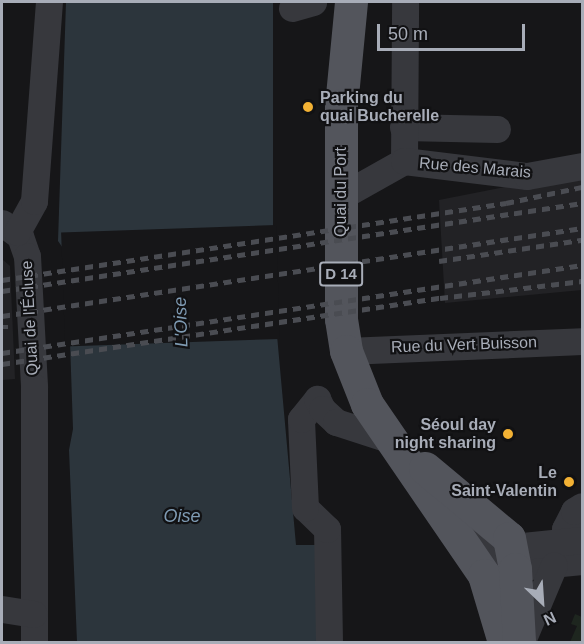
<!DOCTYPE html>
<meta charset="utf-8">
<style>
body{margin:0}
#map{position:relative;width:584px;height:644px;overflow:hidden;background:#161618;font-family:Arial,sans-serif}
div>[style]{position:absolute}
.built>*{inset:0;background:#222225}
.green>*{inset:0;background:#1e261f}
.water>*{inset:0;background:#2c353c}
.pier>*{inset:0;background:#161618;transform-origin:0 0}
.minor>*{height:27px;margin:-13.5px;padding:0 13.5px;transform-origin:13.5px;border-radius:13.5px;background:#37383d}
.major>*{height:33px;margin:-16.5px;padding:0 16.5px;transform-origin:16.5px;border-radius:16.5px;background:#53555c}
.rail>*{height:4.5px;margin-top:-2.25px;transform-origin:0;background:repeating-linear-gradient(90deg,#4a4c52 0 8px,transparent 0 14px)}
.dots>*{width:16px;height:16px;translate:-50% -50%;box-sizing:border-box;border:3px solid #111113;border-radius:50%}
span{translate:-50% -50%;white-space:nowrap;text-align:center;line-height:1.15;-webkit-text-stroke:4.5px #111113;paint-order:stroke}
.shield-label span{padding:2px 4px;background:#111113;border:2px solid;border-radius:4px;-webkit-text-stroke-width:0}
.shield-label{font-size:15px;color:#a8adb8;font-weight:700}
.poi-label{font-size:16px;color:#a8adb8;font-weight:700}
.left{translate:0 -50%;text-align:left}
.right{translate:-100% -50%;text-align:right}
.street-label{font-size:16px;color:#a8adb8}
.water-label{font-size:18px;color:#7f9bb3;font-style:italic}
.frame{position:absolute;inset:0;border:3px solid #a8adb8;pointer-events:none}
.north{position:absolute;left:512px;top:572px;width:60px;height:60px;-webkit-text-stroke:4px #111113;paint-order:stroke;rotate:155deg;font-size:16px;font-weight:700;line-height:24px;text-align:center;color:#a8adb8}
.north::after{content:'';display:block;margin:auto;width:21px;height:27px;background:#a8adb8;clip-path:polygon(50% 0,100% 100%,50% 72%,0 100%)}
.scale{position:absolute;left:377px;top:24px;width:148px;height:27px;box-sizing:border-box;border:3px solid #a8adb8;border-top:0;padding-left:8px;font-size:18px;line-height:21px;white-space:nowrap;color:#a8adb8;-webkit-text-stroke:4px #111113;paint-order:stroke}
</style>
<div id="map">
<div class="built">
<i style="clip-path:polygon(582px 172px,582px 290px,445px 303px,439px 200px)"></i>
<i style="clip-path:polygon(2px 259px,10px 266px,15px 379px,2px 380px)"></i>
</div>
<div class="green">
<i style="clip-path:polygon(575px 614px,582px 617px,582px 642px,570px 642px,577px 626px,571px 624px)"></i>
</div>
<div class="water">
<i style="clip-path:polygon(66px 2px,273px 2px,273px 291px,296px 545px,318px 545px,319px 642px,77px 642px,69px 450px,73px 429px,67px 254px,58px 241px)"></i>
</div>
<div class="pier">
<i style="left:276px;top:225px;width:114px;height:215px;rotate:88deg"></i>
</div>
<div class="minor">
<i style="left:292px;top:8px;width:22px;rotate:-16deg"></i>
<i style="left:403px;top:127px;width:94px;rotate:1.2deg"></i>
<i style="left:404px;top:161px;width:159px;rotate:-89.6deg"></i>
<i style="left:340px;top:197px;width:73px;rotate:-29.4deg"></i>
<i style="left:404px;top:161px;width:124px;rotate:7deg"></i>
<i style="left:527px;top:176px;width:56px;rotate:-10.3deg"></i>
<i style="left:2px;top:223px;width:22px;rotate:36deg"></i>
<i style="left:20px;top:236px;width:21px;rotate:71deg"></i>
<i style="left:27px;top:256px;width:131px;rotate:86.9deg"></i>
<i style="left:34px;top:387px;width:255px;rotate:90deg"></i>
<i style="left:17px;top:232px;width:35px;rotate:-61deg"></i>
<i style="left:34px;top:201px;width:200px;rotate:-85.7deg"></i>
<i style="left:346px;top:351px;width:236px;rotate:-2.4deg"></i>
<i style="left:460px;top:524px;width:67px;rotate:41.3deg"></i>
<i style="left:510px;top:568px;width:72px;rotate:-5.6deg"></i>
<i style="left:565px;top:542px;width:13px;rotate:-90deg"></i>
<i style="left:565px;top:529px;width:20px;rotate:-63deg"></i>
<i style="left:574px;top:511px;width:9px;rotate:-32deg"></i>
<i style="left:496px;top:560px;width:21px;rotate:-37deg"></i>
<i style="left:513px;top:547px;width:69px;rotate:-5.8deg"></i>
<i style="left:2px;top:609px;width:32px;rotate:9deg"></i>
<i style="left:522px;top:641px;width:82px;rotate:-67.2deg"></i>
<i style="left:329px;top:642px;width:113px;rotate:-91deg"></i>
<i style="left:327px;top:529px;width:30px;rotate:-136deg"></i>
<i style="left:305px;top:508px;width:89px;rotate:-92.6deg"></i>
<i style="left:301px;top:419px;width:26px;rotate:-51deg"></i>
<i style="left:317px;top:399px;width:11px;rotate:63deg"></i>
<i style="left:322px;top:409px;width:19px;rotate:43deg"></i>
<i style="left:336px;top:422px;width:59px;rotate:17.8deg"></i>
</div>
<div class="major">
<i style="left:351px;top:2px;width:103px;rotate:95.5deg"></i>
<i style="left:341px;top:105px;width:214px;rotate:90deg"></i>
<i style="left:341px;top:319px;width:32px;rotate:81deg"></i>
<i style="left:346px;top:351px;width:57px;rotate:68.4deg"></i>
<i style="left:367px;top:404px;width:207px;rotate:55.6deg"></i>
<i style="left:484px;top:575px;width:70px;rotate:73.4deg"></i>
<i style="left:425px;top:468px;width:109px;rotate:39.8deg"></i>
<i style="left:509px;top:538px;width:32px;rotate:79deg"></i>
<i style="left:515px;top:569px;width:71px;rotate:86.8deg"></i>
</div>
<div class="rail">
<i style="left:439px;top:261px;width:145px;rotate:-8.4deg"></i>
<i style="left:2px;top:280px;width:510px;rotate:-8.69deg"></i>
<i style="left:506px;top:203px;width:78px;rotate:-11.9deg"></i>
<i style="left:2px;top:291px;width:587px;rotate:-8.63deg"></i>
<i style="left:2px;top:316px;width:587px;rotate:-8.63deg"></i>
<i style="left:2px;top:327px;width:6px"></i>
<i style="left:2px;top:353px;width:587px;rotate:-8.63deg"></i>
<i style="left:2px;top:364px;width:443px;rotate:-8.6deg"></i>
<i style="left:440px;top:298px;width:143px;rotate:-6.8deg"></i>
</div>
<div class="dots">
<i style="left:308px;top:107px;background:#f2b134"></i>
<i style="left:508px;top:434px;background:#f2b134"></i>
<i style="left:569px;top:482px;background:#f2b134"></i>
</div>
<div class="shield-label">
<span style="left:341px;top:274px">D 14</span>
</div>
<div class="poi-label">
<span class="left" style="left:320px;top:107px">Parking du<br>quai Bucherelle</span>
<span class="right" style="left:496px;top:434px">Séoul day<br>night sharing</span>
<span class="right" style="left:557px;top:482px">Le<br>Saint-Valentin</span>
</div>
<div class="street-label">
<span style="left:475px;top:168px;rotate:5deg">Rue des Marais</span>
<span style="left:341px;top:192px;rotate:-90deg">Quai du Port</span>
<span style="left:30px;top:318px;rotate:-93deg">Quai de l'Écluse</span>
<span style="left:464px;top:345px;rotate:-2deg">Rue du Vert Buisson</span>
</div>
<div class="water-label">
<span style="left:181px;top:322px;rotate:-92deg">L'Oise</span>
<span style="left:182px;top:516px">Oise</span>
</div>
<div class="frame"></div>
<div class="north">N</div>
<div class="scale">50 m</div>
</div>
